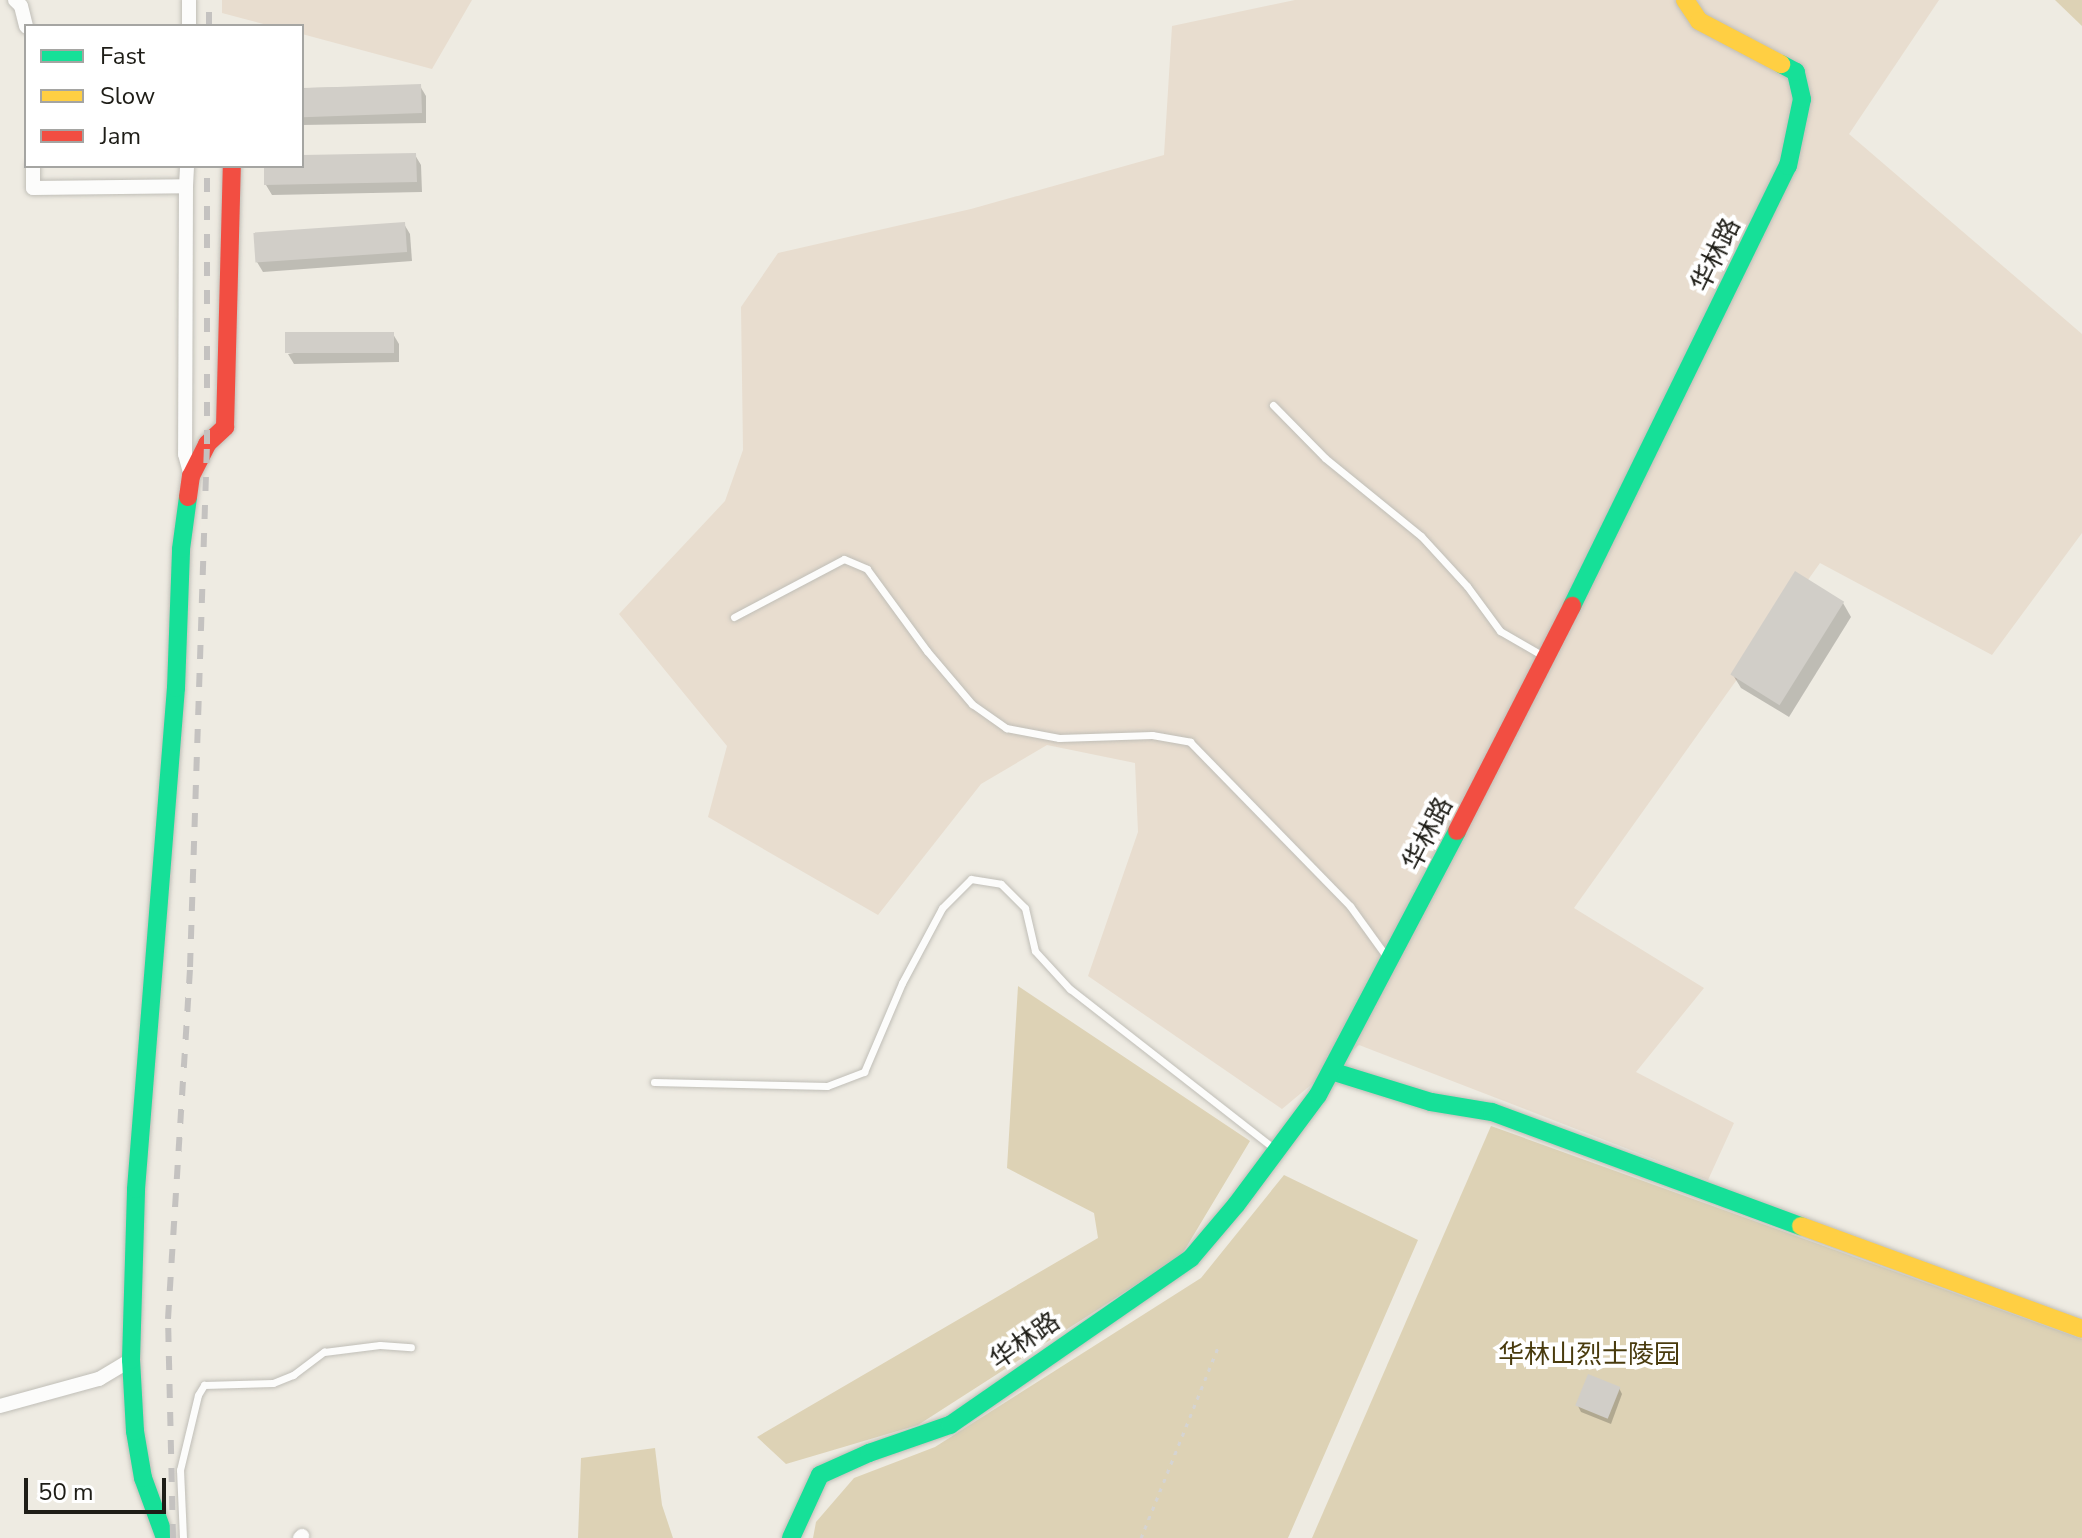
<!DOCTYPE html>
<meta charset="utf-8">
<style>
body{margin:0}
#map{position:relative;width:2082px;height:1538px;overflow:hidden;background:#eeebe2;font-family:"Nunito Sans","Noto Sans SC",sans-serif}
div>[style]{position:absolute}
.industrial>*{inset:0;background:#e8ddcf}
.green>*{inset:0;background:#ddd2b5}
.shadow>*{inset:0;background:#0003}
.building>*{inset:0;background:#d1cec8;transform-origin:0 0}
.path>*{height:3px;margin-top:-1.5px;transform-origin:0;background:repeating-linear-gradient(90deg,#d5d4d2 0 4px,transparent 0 10px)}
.roads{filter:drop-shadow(0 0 2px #c0beb7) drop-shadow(0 0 2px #c0beb7)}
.lane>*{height:7px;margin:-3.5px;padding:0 3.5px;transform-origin:3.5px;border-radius:3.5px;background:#fcfcfb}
.street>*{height:14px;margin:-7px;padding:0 7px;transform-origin:7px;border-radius:7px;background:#fcfcfb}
.fast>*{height:18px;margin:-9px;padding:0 9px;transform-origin:9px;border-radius:9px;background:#16e098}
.slow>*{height:18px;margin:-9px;padding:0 9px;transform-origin:9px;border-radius:9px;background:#ffcf43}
.jam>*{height:18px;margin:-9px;padding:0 9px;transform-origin:9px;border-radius:9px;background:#f24e42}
.rail>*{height:6px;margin-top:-3px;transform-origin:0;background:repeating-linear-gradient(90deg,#c4c2c0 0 14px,transparent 0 28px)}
span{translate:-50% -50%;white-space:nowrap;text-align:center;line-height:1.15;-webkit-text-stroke:8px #fff;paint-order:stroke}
.street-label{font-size:26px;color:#1e1d17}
.park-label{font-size:26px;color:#493b0e}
.legend{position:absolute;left:24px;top:24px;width:280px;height:144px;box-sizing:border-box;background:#fff;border:2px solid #a5a5a2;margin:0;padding:10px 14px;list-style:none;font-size:24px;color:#1e1d17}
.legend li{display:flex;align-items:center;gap:16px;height:40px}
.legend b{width:40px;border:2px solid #a5a5a2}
.scale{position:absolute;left:24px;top:1478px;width:142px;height:36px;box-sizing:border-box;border:4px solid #1e1d17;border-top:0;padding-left:10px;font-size:24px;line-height:28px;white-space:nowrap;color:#1e1d17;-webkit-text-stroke:6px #fff;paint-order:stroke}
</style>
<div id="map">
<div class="industrial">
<i style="clip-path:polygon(222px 0,472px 0,432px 69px,302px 34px,302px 26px,271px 26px,222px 13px)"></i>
<i style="clip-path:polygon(1295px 0,1939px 0,1849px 134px,2082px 334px,2082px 533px,1992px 655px,1820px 563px,1574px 908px,1704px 988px,1636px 1072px,1734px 1123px,1708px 1180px,1359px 1045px,1282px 1109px,1088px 976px,1138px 832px,1135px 763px,1047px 745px,981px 784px,878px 915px,708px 817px,727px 746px,619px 614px,725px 501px,743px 450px,741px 307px,778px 253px,971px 209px,1164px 155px,1172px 26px)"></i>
</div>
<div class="green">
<i style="clip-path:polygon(2055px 0,2082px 0,2082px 26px)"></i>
<i style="clip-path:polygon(1018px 986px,1250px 1141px,1181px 1256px,918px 1425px,786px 1464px,757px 1437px,1098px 1238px,1094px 1213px,1007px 1168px)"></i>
<i style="clip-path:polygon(1491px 1126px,2082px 1339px,2082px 1538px,1312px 1538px)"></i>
<i style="clip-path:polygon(1284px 1175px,1418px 1240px,1288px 1538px,813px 1538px,816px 1522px,854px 1478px,935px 1447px,1201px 1278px)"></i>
<i style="clip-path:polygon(655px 1448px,662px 1505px,673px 1538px,578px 1538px,581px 1458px)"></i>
</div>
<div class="shadow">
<i style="clip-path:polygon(420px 86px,426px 96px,426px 123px,302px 125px,302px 88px)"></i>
<i style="clip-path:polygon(415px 155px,421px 165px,422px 192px,272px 195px,266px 185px,266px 166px,302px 166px,302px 157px)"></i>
<i style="clip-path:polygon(404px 224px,410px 234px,412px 261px,263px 272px,257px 262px)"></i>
<i style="clip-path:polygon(393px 334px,399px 344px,399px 362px,294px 364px,288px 354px)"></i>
<i style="clip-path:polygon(1843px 603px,1851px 617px,1789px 717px,1741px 688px,1733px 675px)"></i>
<i style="clip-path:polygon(1619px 1388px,1622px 1394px,1611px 1424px,1581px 1412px,1578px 1406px)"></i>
</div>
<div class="building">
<i style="left:421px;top:84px;width:29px;height:119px;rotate:88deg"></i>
<i style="clip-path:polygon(416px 153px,417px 182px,264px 185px,264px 166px,302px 166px,302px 155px)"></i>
<i style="left:405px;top:222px;width:30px;height:152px;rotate:86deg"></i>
<i style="left:394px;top:332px;width:21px;height:109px;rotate:90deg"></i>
<i style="left:1795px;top:571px;width:58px;height:122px;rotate:32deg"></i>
<i style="left:1588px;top:1374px;width:35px;height:34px;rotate:22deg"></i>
</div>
<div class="path">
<i style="left:1141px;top:1538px;width:208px;rotate:-68deg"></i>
</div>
<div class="roads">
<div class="lane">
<i style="left:1273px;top:405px;width:74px;rotate:45.5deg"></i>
<i style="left:1325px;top:458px;width:124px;rotate:39.1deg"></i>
<i style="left:1421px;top:536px;width:68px;rotate:47.4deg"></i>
<i style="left:1467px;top:586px;width:56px;rotate:53.7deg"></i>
<i style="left:1500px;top:631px;width:52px;rotate:30deg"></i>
<i style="left:734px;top:617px;width:124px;rotate:-27.8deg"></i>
<i style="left:844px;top:559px;width:25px;rotate:23deg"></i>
<i style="left:867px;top:569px;width:102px;rotate:53.8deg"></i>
<i style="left:927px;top:651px;width:70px;rotate:49.7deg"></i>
<i style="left:972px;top:704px;width:42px;rotate:35.2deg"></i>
<i style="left:1006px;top:728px;width:54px;rotate:10.7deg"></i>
<i style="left:1059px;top:738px;width:93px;rotate:-1.8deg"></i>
<i style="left:1152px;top:735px;width:39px;rotate:10deg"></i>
<i style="left:1190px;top:742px;width:229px;rotate:45.7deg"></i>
<i style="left:1350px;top:906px;width:62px;rotate:54.2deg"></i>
<i style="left:654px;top:1082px;width:173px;rotate:1.3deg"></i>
<i style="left:827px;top:1086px;width:40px;rotate:-21deg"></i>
<i style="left:864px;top:1072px;width:97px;rotate:-66.9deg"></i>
<i style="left:902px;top:983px;width:85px;rotate:-61.9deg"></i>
<i style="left:942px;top:908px;width:41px;rotate:-45deg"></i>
<i style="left:971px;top:879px;width:30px;rotate:9deg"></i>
<i style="left:1001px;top:884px;width:34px;rotate:45deg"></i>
<i style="left:1025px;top:908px;width:44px;rotate:76.9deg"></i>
<i style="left:1035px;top:951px;width:52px;rotate:47.4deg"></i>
<i style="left:1070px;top:989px;width:260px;rotate:38deg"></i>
<i style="left:183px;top:1538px;width:68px;rotate:-92.5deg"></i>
<i style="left:180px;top:1470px;width:77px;rotate:-76.5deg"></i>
<i style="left:198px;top:1395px;width:12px;rotate:-59deg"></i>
<i style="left:204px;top:1385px;width:69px;rotate:-1.7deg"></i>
<i style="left:273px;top:1383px;width:22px;rotate:-22deg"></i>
<i style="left:293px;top:1375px;width:39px;rotate:-37deg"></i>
<i style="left:324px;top:1352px;width:56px;rotate:-7.1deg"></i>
<i style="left:380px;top:1345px;width:31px;rotate:4deg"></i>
</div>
<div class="street">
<i style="left:15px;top:0;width:8px;rotate:45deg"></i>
<i style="left:21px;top:6px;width:21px;rotate:76deg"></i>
<i style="left:189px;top:26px;width:26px;rotate:-90deg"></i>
<i style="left:33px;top:166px;width:22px;rotate:90deg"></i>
<i style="left:33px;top:188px;width:153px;rotate:-0.7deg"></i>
<i style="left:186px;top:186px;width:268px;rotate:90.2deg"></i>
<i style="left:185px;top:454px;width:23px;rotate:75deg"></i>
<i style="left:186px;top:186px;width:20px;rotate:-87deg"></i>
<i style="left:0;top:1406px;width:103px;rotate:-15.3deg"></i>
<i style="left:99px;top:1379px;width:37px;rotate:-31deg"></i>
<i style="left:300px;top:1538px;width:3px;rotate:-45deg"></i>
</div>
<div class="fast">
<i style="left:1572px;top:606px;width:490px;rotate:-63.9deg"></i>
<i style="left:1788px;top:166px;width:68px;rotate:-78.2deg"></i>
<i style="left:1802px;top:99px;width:28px;rotate:-103deg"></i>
<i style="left:1796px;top:72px;width:17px;rotate:-152deg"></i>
<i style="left:1331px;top:1071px;width:105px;rotate:17.2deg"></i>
<i style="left:1431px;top:1102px;width:62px;rotate:9.3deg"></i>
<i style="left:1492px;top:1112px;width:329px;rotate:20.3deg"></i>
<i style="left:165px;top:1538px;width:64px;rotate:-110.1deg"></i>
<i style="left:143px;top:1478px;width:48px;rotate:-99.7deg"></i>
<i style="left:135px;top:1431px;width:71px;rotate:-93.2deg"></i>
<i style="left:131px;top:1360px;width:171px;rotate:-88.3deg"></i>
<i style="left:136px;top:1189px;width:503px;rotate:-85.44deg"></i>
<i style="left:176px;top:688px;width:139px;rotate:-87.9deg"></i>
<i style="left:181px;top:549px;width:52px;rotate:-82.3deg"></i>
<i style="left:791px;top:1538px;width:69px;rotate:-65.3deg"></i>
<i style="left:820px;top:1475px;width:54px;rotate:-24.2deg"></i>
<i style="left:869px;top:1453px;width:86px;rotate:-19.1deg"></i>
<i style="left:950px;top:1425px;width:293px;rotate:-34.7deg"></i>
<i style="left:1191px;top:1258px;width:70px;rotate:-49.7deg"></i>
<i style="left:1236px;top:1205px;width:137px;rotate:-53.3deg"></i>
<i style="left:1318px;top:1095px;width:298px;rotate:-62.2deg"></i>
</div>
<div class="slow">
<i style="left:1685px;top:0;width:25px;rotate:56deg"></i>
<i style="left:1699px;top:21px;width:93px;rotate:27.7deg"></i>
<i style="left:1801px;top:1226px;width:299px;rotate:20.1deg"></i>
</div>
<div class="jam">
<i style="left:188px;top:497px;width:21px;rotate:-82deg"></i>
<i style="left:191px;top:476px;width:36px;rotate:-63deg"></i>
<i style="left:207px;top:444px;width:25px;rotate:-43deg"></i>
<i style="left:225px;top:427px;width:261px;rotate:-88.5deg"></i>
<i style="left:1457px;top:831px;width:253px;rotate:-62.9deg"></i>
</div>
</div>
<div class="rail">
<i style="left:209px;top:26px;width:26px;rotate:-90deg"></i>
<i style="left:173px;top:1538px;width:219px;rotate:-91.3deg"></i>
<i style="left:168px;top:1319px;width:353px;rotate:-86.4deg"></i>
<i style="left:190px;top:967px;width:523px;rotate:-88.14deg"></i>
<i style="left:207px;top:444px;width:278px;rotate:-90deg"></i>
</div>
<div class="street-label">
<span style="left:1716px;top:255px;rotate:-64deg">华林路</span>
<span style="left:1428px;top:834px;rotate:-63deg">华林路</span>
<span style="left:1025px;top:1341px;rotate:-35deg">华林路</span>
</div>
<div class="park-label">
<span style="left:1589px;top:1355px">华林山烈士陵园</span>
</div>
<ul class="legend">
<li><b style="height:10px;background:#16e098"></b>Fast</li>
<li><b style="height:10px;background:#ffcf43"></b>Slow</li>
<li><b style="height:10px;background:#f24e42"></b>Jam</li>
</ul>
<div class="scale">50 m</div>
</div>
